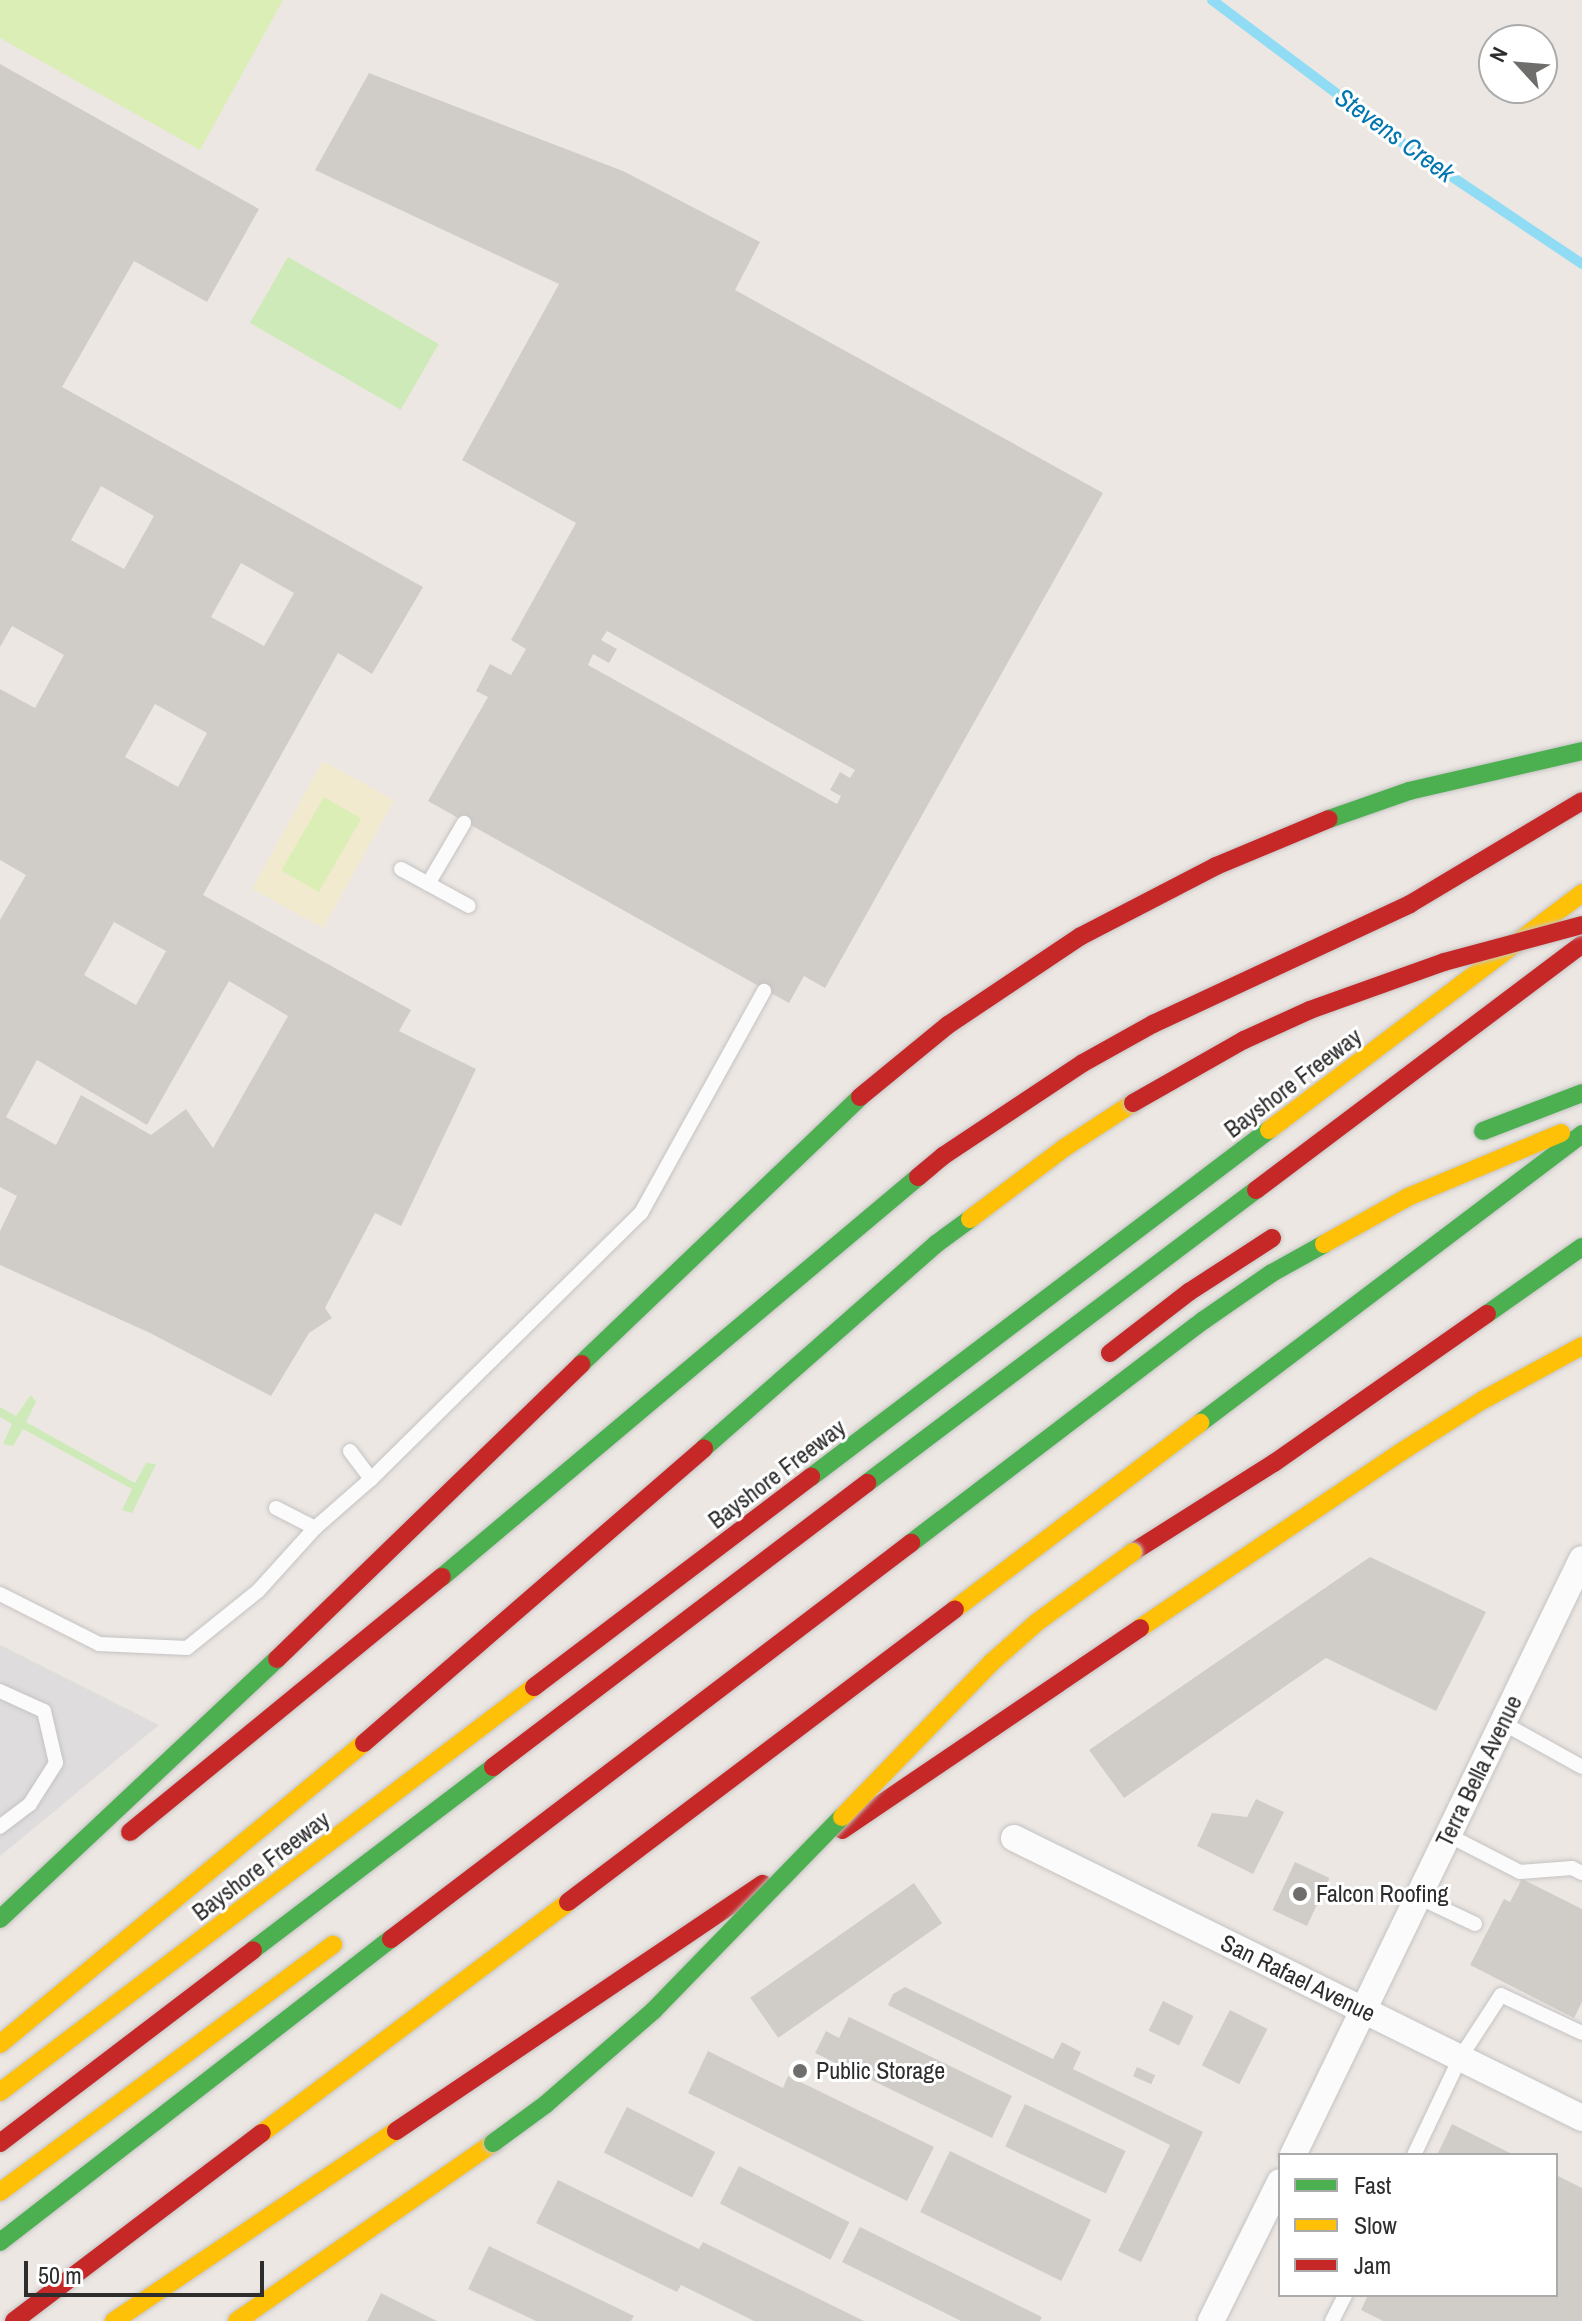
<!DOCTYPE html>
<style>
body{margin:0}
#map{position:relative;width:1582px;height:2321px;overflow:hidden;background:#ece7e2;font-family:"Archivo Narrow",sans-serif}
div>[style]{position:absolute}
.industrial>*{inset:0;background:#dfdcde}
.green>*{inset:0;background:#ceeab8;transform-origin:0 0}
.sand>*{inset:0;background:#f2eace;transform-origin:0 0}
.pitch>*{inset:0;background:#daeeb5;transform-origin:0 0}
.stream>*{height:10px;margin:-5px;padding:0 5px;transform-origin:5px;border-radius:5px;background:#8fdcf4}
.building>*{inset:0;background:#d0cdc9;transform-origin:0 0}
.roads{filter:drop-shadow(0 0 2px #c5c3c4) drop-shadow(0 0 2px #c5c3c4)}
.lane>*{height:14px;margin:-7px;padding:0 7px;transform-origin:7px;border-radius:7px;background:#fcfbfb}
.street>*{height:26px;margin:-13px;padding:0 13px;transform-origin:13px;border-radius:13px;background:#fcfbfb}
.fast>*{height:18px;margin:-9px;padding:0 9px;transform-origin:9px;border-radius:9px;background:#4caf50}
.slow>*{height:18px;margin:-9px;padding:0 9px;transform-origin:9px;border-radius:9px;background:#ffc107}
.jam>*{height:18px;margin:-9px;padding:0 9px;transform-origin:9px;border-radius:9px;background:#c62828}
.bridges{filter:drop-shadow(0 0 2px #c6c4c3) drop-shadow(0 0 2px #c6c4c3)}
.fast-bridge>*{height:18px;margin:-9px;padding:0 9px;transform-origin:9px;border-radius:9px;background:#4caf50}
.slow-bridge>*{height:18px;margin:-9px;padding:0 9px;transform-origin:9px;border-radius:9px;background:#ffc107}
.jam-bridge>*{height:18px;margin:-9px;padding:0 9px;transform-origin:9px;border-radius:9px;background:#c62828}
.dots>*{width:22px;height:22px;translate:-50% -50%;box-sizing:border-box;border:4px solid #fff;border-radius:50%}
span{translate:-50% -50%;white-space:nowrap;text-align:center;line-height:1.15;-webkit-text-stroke:6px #fff;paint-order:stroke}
.street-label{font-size:24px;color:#2d2d2d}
.poi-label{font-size:24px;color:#2d2d2d}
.left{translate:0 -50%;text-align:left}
.water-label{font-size:26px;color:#0076ae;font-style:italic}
.legend{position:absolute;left:1278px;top:2153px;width:280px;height:144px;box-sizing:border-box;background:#fff;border:2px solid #ababab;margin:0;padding:10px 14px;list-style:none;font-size:24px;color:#2d2d2d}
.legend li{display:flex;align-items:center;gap:16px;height:40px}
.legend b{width:40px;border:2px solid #ababab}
.north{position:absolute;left:1478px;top:24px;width:80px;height:80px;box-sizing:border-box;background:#fff;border:2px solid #ababab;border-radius:50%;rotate:296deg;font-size:22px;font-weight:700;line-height:32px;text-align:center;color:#2d2d2d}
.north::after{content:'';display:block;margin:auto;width:28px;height:36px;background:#706e6c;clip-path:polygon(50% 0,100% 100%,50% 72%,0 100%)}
.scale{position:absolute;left:24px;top:2261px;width:240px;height:36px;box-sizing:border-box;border:4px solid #2d2d2d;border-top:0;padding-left:10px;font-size:24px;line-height:28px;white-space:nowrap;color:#2d2d2d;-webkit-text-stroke:6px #fff;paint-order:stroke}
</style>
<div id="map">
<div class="industrial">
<i style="clip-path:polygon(0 1645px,159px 1725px,0 1856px)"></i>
</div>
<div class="green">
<i style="left:288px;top:257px;width:174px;height:76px;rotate:30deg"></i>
<i style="clip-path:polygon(31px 1395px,36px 1402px,26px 1422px,135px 1483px,146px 1463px,156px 1464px,132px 1513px,122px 1510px,132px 1489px,23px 1429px,13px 1446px,3px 1444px,12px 1424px,0 1417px,0 1407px,16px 1416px)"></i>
</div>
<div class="sand">
<i style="left:323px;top:761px;width:81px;height:146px;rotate:29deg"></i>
</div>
<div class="pitch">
<i style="clip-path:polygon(0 0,283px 0,200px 150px,0 38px)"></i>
<i style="left:324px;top:797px;width:43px;height:85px;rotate:30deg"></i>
</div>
<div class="stream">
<i style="left:1212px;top:0;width:250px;rotate:36.9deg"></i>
<i style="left:1412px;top:150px;width:205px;rotate:33.8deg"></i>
</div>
<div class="building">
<i style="clip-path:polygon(evenodd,0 64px,259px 209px,207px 302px,134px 261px,62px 387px,423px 587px,372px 674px,338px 653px,203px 895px,411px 1010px,399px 1031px,476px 1069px,401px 1226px,375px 1213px,325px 1308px,332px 1318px,309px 1333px,271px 1396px,150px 1333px,0 1265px,0 1231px,17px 1196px,0 1187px,0 920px,26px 875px,0 860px,0 689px,35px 708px,64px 655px,12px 626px,0 647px,0 64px,101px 486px,154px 516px,124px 569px,71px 540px,101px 486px,0 64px,241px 563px,294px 593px,264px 646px,211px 617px,241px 563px,0 64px,155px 704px,207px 733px,178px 787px,125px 757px,155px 704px,0 64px,114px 922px,166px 951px,136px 1005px,84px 975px,114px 922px,0 64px,229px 981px,288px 1016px,213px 1148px,186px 1109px,151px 1135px,81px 1095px,56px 1145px,6px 1117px,37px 1060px,147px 1125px,229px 981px)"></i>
<i style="clip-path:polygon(evenodd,369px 73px,623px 171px,760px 242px,735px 290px,1103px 493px,825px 988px,804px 976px,789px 1003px,428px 801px,488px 697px,476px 691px,490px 664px,511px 675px,526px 649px,511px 640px,576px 523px,462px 460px,559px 284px,315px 170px,369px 73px,607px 631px,855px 770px,850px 778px,840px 772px,830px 790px,841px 796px,837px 804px,588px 665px,593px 654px,609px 663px,617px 649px,601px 640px,607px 631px)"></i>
<i style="clip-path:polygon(1370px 1557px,1486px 1612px,1436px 1711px,1326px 1658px,1124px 1798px,1089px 1750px)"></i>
<i style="clip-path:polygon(1256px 1799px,1284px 1812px,1253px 1874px,1197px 1846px,1212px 1813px,1247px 1817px)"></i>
<i style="left:1295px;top:1862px;width:38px;height:53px;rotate:25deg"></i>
<i style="clip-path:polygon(1522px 1879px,1582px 1909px,1582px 2002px,1574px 2018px,1470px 1965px,1504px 1899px,1510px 1902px)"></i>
<i style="left:914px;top:1883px;width:49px;height:200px;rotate:55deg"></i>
<i style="clip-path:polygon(905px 1987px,1053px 2059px,1062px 2042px,1081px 2052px,1073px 2069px,1203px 2132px,1141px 2262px,1118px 2251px,1170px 2145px,888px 2005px,893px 1994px)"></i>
<i style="left:1163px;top:2001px;width:34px;height:33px;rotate:26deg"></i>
<i style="left:1230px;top:2010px;width:42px;height:62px;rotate:27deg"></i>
<i style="clip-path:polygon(849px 2017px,1012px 2096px,992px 2138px,815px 2053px,826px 2031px,839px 2038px)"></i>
<i style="clip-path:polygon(708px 2051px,783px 2088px,788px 2076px,934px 2147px,907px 2201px,688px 2093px)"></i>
<i style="left:1137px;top:2067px;width:20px;height:10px;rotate:24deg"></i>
<i style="left:1025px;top:2104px;width:111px;height:47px;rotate:25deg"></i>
<i style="left:627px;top:2107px;width:99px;height:51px;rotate:27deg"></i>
<i style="clip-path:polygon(1452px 2124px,1514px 2155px,1437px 2155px)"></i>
<i style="left:950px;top:2151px;width:157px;height:68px;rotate:26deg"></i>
<i style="left:739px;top:2166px;width:124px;height:42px;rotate:27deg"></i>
<i style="clip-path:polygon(1556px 2175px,1582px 2188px,1582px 2321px,1383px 2321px,1361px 2310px,1368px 2295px,1556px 2295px)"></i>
<i style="clip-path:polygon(558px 2180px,699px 2249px,703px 2242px,864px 2321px,754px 2321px,681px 2285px,677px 2292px,536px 2223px)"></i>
<i style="clip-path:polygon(860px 2227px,1042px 2317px,1040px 2321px,961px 2321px,842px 2262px)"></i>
<i style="clip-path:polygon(489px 2246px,634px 2316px,631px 2321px,536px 2321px,468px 2289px)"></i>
<i style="clip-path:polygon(381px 2293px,437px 2321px,367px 2321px)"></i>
</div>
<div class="roads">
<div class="lane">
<i style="left:401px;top:869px;width:77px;rotate:28.6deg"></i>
<i style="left:428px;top:884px;width:71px;rotate:-59.5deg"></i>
<i style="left:350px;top:1451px;width:35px;rotate:53deg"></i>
<i style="left:276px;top:1508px;width:44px;rotate:27.1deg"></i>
<i style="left:0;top:1594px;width:111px;rotate:26.8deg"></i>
<i style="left:99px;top:1644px;width:88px;rotate:2.6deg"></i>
<i style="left:187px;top:1648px;width:91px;rotate:-38.8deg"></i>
<i style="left:258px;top:1591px;width:85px;rotate:-47.9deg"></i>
<i style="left:315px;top:1528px;width:74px;rotate:-41.2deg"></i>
<i style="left:371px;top:1479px;width:379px;rotate:-44.6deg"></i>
<i style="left:641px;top:1213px;width:254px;rotate:-61deg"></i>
<i style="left:0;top:1691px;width:48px;rotate:24.4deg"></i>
<i style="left:44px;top:1711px;width:53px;rotate:77deg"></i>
<i style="left:56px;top:1763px;width:49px;rotate:122.4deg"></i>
<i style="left:30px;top:1804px;width:38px;rotate:143deg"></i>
<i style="left:1503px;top:1723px;width:90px;rotate:29.1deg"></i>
<i style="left:1448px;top:1835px;width:81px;rotate:27.2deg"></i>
<i style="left:1520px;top:1872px;width:52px;rotate:-4.4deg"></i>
<i style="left:1572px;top:1868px;width:11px;rotate:27deg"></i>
<i style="left:1418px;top:1897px;width:63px;rotate:25.3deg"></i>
<i style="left:1414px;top:2155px;width:107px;rotate:-64.6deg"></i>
<i style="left:1460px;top:2058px;width:75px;rotate:-56.9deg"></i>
<i style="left:1501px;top:1995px;width:89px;rotate:25.1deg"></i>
<i style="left:1332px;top:2321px;width:29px;rotate:-63deg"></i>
</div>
<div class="street">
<i style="left:1014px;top:1838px;width:633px;rotate:26.24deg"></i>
<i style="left:1293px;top:2155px;width:662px;rotate:-64.13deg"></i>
<i style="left:1211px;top:2321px;width:155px;rotate:-63.6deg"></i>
</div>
<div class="fast">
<i style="left:1329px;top:819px;width:85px;rotate:-19.3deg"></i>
<i style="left:1409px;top:791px;width:178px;rotate:-13deg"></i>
<i style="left:1483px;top:1131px;width:106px;rotate:-21deg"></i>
<i style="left:1487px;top:1314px;width:116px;rotate:-35.2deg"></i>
<i style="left:581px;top:1364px;width:386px;rotate:-43.7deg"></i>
<i style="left:1200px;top:1423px;width:479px;rotate:-37.1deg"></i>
<i style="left:704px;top:1448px;width:309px;rotate:-41.3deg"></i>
<i style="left:936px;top:1244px;width:42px;rotate:-36.3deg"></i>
<i style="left:811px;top:1477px;width:575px;rotate:-37.15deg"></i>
<i style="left:867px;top:1483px;width:487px;rotate:-37deg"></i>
<i style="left:911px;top:1543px;width:368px;rotate:-37.3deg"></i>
<i style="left:1204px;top:1320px;width:83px;rotate:-34.7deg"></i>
<i style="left:1272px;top:1273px;width:60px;rotate:-29.1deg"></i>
<i style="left:442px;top:1577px;width:622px;rotate:-40.04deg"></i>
<i style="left:0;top:1919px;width:380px;rotate:-43.2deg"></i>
<i style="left:253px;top:1950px;width:302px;rotate:-37.3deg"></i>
<i style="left:0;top:2242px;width:495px;rotate:-37.8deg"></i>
</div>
<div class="slow">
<i style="left:1269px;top:1130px;width:393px;rotate:-37.1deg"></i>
<i style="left:970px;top:1219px;width:121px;rotate:-37deg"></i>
<i style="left:1067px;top:1146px;width:79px;rotate:-33.1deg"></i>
<i style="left:1324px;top:1244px;width:96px;rotate:-29.2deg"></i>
<i style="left:1408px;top:1197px;width:166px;rotate:-22.7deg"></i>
<i style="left:955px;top:1609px;width:308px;rotate:-37.2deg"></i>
<i style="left:1140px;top:1628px;width:315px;rotate:-34deg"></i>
<i style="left:1401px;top:1452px;width:97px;rotate:-32.4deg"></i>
<i style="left:1483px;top:1400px;width:113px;rotate:-28.6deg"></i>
<i style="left:0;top:2044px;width:472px;rotate:-39.6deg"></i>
<i style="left:0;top:2092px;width:670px;rotate:-37.18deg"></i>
<i style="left:262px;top:2133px;width:383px;rotate:-37deg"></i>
<i style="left:0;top:2192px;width:415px;rotate:-36.6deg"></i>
<i style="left:114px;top:2321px;width:340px;rotate:-34deg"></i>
<i style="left:237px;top:2321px;width:312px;rotate:-34.8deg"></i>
</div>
<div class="jam">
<i style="left:860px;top:1097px;width:114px;rotate:-39.3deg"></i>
<i style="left:948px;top:1025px;width:160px;rotate:-33.8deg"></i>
<i style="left:1081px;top:936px;width:152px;rotate:-27.4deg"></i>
<i style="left:1216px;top:866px;width:122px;rotate:-22.6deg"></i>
<i style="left:918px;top:1177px;width:33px;rotate:-40deg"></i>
<i style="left:943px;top:1156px;width:168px;rotate:-33.6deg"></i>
<i style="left:1083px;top:1063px;width:80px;rotate:-29.1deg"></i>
<i style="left:1153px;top:1024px;width:284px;rotate:-25deg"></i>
<i style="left:1410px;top:904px;width:200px;rotate:-30.9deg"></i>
<i style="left:1256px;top:1190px;width:408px;rotate:-37deg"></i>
<i style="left:1110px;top:1353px;width:100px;rotate:-37.7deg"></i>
<i style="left:1189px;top:1292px;width:99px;rotate:-33deg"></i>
<i style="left:1133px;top:1552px;width:167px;rotate:-32.3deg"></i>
<i style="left:1274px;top:1463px;width:260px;rotate:-35deg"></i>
<i style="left:277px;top:1659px;width:424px;rotate:-44.1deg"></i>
<i style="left:534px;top:1687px;width:348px;rotate:-37.2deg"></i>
<i style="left:364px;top:1743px;width:450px;rotate:-40.9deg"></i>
<i style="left:493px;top:1767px;width:470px;rotate:-37.2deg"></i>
<i style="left:842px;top:1830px;width:360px;rotate:-34.1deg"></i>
<i style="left:130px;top:1832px;width:403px;rotate:-39.3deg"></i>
<i style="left:568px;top:1902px;width:485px;rotate:-37.1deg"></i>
<i style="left:391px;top:1939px;width:654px;rotate:-37.29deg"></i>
<i style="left:396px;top:2131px;width:442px;rotate:-34deg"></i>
<i style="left:0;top:2143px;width:318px;rotate:-37.3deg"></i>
<i style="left:14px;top:2321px;width:311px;rotate:-37.2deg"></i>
</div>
</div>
<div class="bridges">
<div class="fast-bridge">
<i style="left:493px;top:2143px;width:66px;rotate:-36.3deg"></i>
<i style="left:546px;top:2104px;width:143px;rotate:-41deg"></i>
<i style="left:654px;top:2010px;width:269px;rotate:-45.8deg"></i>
</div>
<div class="slow-bridge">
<i style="left:842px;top:1817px;width:214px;rotate:-45.9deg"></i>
<i style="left:991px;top:1663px;width:60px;rotate:-41.6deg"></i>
<i style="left:1036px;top:1623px;width:120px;rotate:-36.2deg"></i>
</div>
<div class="jam-bridge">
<i style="left:1133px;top:1103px;width:128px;rotate:-29.6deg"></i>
<i style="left:1244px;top:1040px;width:72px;rotate:-24.4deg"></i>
<i style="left:1310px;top:1010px;width:142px;rotate:-19.7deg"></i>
<i style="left:1444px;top:962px;width:143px;rotate:-15deg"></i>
</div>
</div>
<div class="dots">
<i style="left:1300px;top:1894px;background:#706e6c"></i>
<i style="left:800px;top:2071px;background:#706e6c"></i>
</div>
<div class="street-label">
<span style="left:1293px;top:1083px;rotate:-37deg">Bayshore Freeway</span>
<span style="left:777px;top:1474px;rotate:-37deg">Bayshore Freeway</span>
<span style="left:1479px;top:1771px;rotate:-64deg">Terra Bella Avenue</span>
<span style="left:261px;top:1866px;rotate:-37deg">Bayshore Freeway</span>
<span style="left:1298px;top:1978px;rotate:26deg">San Rafael Avenue</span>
</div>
<div class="poi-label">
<span class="left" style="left:1316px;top:1894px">Falcon Roofing</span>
<span class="left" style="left:816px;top:2071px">Public Storage</span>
</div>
<div class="water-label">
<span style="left:1395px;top:135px;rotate:36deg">Stevens Creek</span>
</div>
<ul class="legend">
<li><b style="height:10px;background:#4caf50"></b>Fast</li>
<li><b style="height:10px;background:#ffc107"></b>Slow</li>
<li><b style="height:10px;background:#c62828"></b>Jam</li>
</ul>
<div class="north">N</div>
<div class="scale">50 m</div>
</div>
